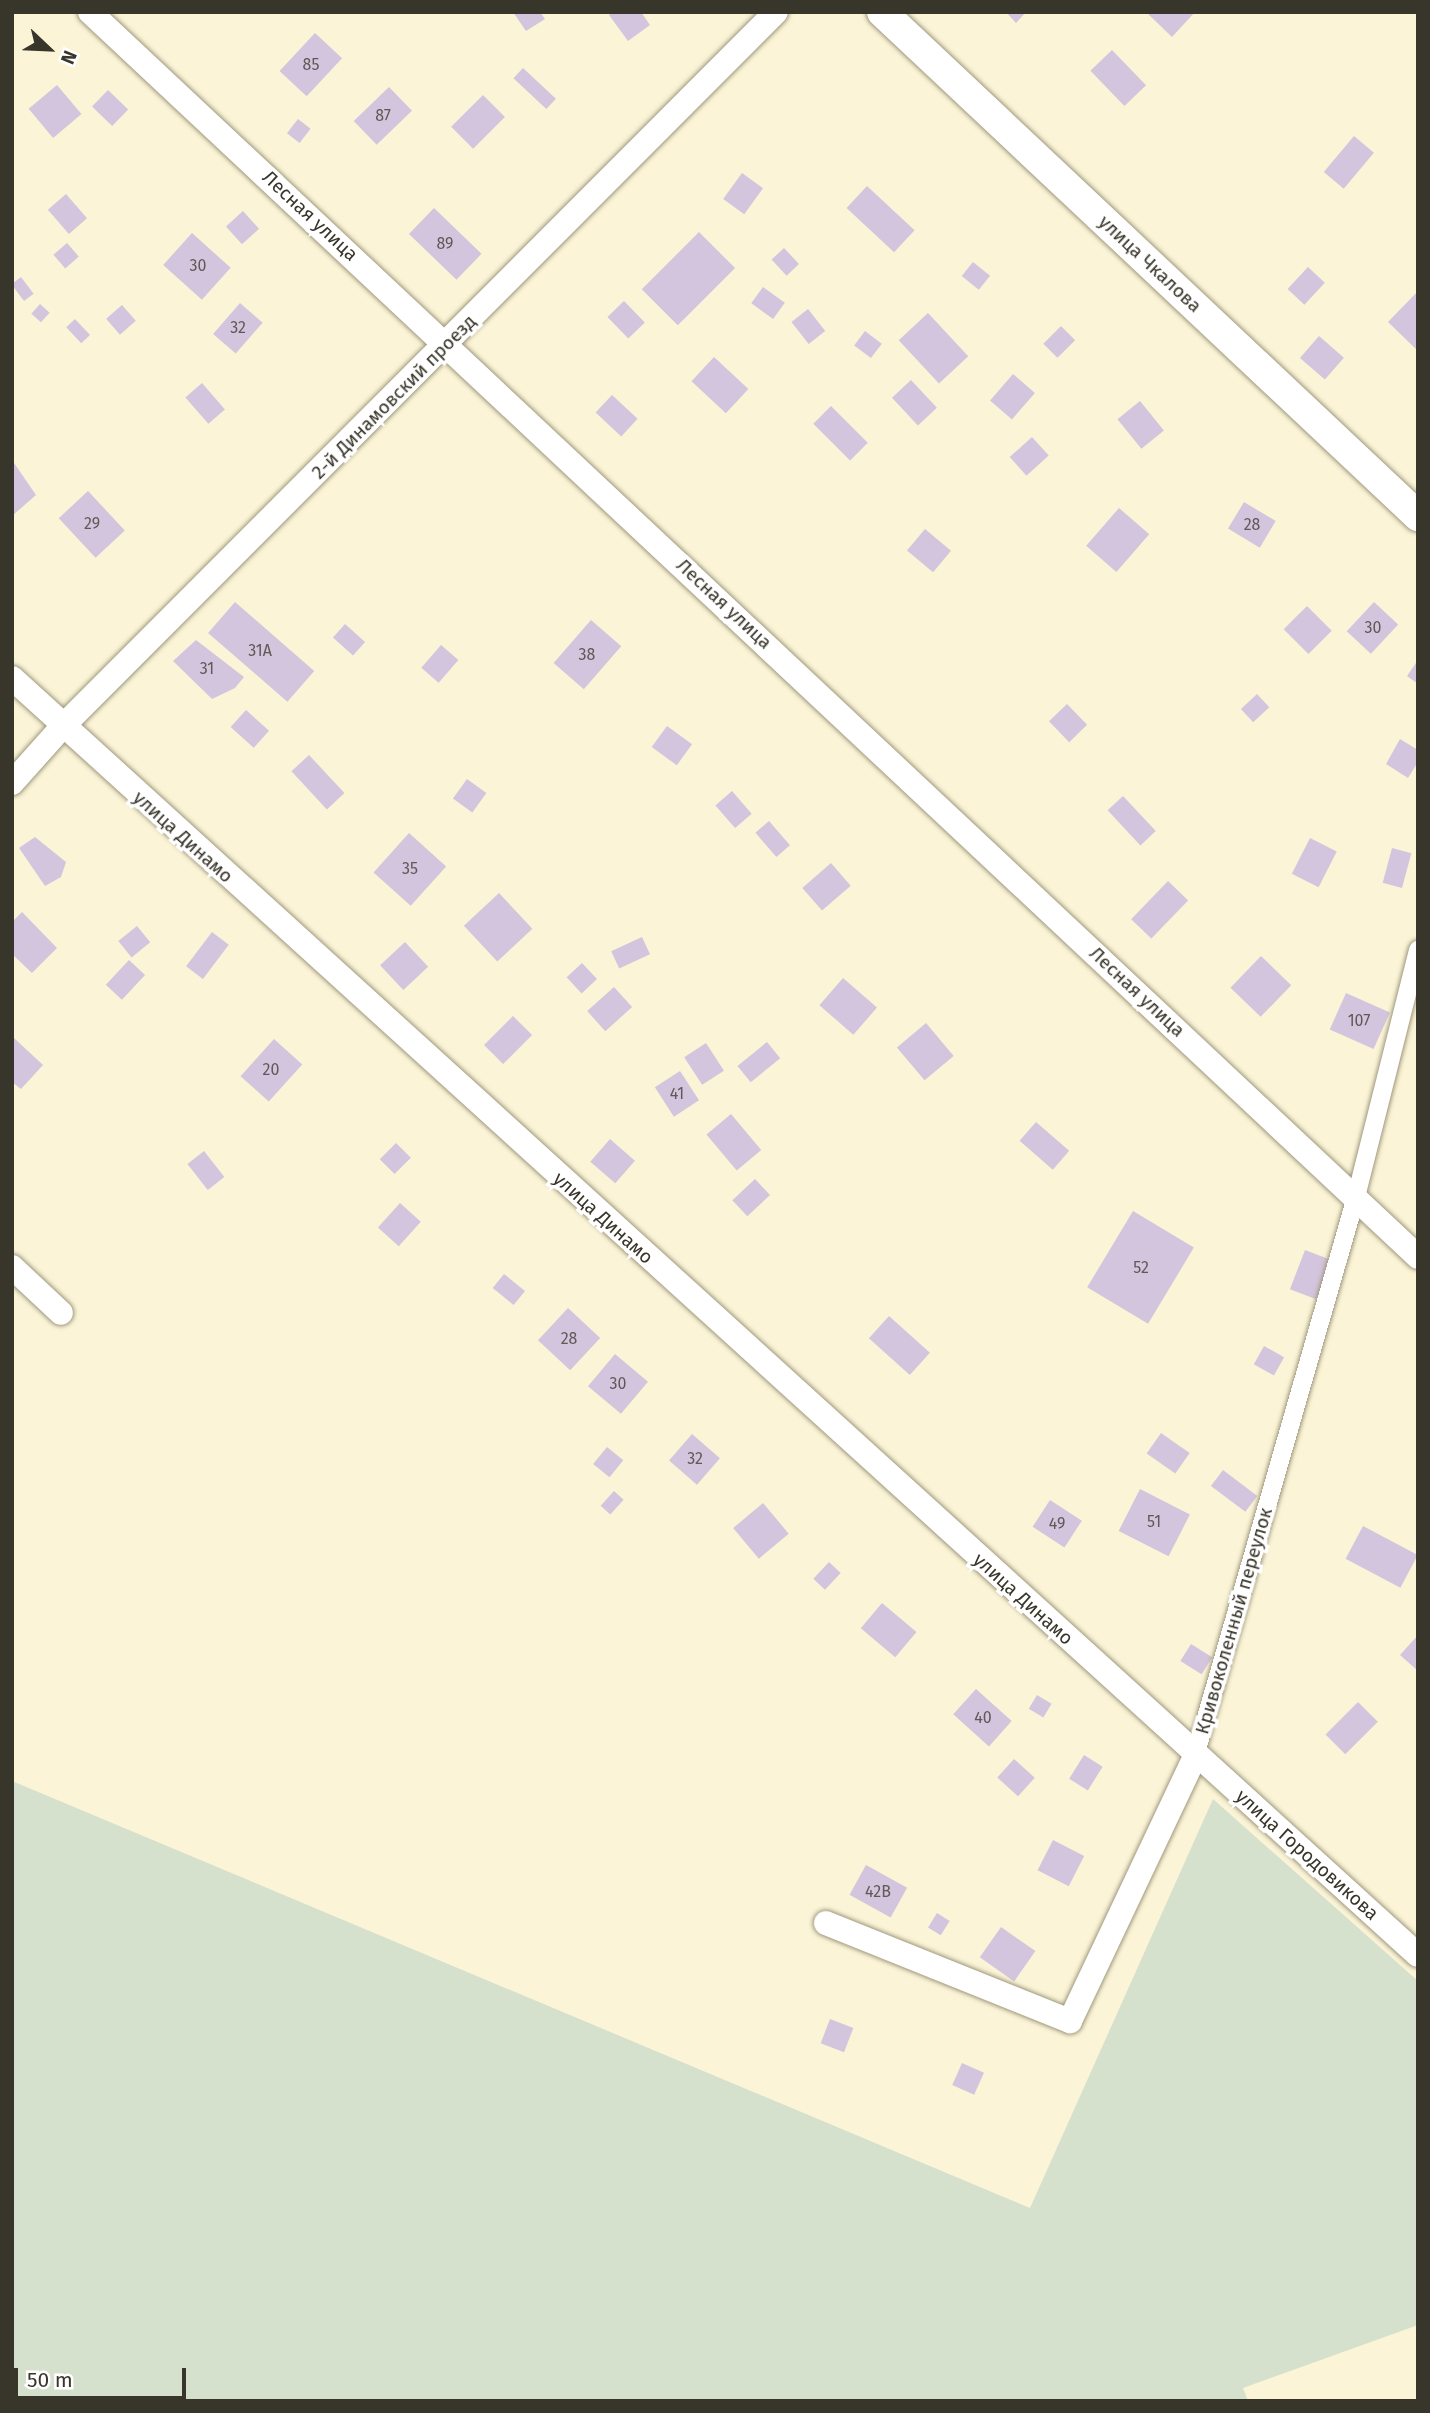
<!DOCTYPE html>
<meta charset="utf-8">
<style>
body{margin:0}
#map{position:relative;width:1430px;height:2413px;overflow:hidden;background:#fbf4d7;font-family:"Fira Sans",sans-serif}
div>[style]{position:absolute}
.green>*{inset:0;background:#d5e1cd}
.building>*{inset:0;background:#d4c5de;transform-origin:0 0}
.roads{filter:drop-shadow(0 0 2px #9f987e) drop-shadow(0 0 2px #9f987e)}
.pedestrian>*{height:18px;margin:-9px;padding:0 9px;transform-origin:9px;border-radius:9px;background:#fff}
.minor>*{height:24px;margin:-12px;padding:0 12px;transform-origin:12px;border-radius:12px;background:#fff}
.tertiary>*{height:30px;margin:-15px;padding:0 15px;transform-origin:15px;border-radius:15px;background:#fff}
span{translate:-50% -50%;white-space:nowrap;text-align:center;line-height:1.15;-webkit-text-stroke:7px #fff;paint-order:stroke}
.number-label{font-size:16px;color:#5f5957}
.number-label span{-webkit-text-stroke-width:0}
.street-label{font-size:19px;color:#38352a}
.frame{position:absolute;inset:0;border:14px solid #38352a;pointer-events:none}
.north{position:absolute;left:14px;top:14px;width:70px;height:70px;-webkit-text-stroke:5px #fff;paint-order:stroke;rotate:113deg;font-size:19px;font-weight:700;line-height:28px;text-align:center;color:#38352a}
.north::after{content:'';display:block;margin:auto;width:24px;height:32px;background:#38352a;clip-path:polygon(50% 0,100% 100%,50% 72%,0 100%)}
.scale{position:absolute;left:14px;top:2368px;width:172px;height:32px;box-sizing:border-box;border:4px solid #38352a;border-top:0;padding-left:9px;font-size:21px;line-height:24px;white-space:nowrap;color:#38352a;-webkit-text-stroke:5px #fff;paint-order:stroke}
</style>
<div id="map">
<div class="green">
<i style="clip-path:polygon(12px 1781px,1030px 2208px,1213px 1799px,1418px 1981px,1418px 2325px,1243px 2388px,1248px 2401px,12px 2401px)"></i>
</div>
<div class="building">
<i style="clip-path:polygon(513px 12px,540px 12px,545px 19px,526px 31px)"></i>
<i style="clip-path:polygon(613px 12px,641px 12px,650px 25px,628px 41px,609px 15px)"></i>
<i style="clip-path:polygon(1006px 12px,1026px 12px,1016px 23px)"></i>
<i style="clip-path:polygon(1146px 12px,1195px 12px,1172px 37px)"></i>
<i style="left:315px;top:33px;width:37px;height:52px;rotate:43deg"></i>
<i style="left:1112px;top:50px;width:49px;height:30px;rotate:46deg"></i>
<i style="left:523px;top:68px;width:45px;height:14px;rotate:43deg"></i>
<i style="left:57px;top:85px;width:38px;height:37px;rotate:50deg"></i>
<i style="left:389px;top:87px;width:33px;height:49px;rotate:46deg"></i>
<i style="left:108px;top:90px;width:28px;height:23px;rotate:44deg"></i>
<i style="left:483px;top:95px;width:31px;height:45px;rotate:45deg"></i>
<i style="left:298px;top:119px;width:16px;height:18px;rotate:38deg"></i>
<i style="left:1354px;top:136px;width:26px;height:47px;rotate:40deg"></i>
<i style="left:742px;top:173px;width:26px;height:32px;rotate:36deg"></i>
<i style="left:867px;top:186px;width:65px;height:30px;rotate:43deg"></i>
<i style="left:66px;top:194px;width:32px;height:24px;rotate:49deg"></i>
<i style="left:434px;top:208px;width:66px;height:36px;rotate:44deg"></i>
<i style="left:243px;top:211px;width:24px;height:23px;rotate:48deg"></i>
<i style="left:699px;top:232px;width:51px;height:81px;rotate:45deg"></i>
<i style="left:192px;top:233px;width:52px;height:43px;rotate:42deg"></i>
<i style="left:67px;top:243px;width:18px;height:18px;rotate:49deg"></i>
<i style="left:784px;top:248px;width:22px;height:17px;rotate:47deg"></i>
<i style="left:973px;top:262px;width:22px;height:18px;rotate:39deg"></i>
<i style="left:1308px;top:267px;width:23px;height:30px;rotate:43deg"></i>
<i style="left:21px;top:277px;width:21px;height:12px;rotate:53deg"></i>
<i style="left:763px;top:287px;width:27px;height:20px;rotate:36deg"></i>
<i style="clip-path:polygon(1418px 291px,1418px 351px,1388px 322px)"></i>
<i style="left:624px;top:301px;width:30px;height:23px;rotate:46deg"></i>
<i style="left:240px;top:303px;width:30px;height:41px;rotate:41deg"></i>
<i style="left:40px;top:304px;width:13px;height:13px;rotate:42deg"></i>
<i style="left:122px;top:305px;width:21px;height:21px;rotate:49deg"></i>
<i style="left:808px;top:309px;width:28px;height:21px;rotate:52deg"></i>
<i style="left:928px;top:313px;width:59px;height:40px;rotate:47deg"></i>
<i style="left:75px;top:319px;width:22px;height:12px;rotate:47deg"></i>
<i style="left:1061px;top:326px;width:20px;height:25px;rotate:45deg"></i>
<i style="left:865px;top:331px;width:21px;height:18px;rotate:37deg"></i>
<i style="left:1319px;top:336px;width:33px;height:29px;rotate:41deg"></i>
<i style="left:714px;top:357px;width:47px;height:33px;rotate:43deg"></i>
<i style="left:1013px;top:374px;width:29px;height:35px;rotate:41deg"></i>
<i style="left:911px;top:380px;width:38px;height:26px;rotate:47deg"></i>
<i style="left:202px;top:383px;width:35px;height:22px;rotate:49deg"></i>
<i style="left:612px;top:395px;width:35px;height:24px;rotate:43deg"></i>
<i style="left:1140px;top:401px;width:38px;height:29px;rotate:51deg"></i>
<i style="left:831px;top:406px;width:52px;height:25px;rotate:45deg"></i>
<i style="left:1032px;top:437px;width:25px;height:30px;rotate:48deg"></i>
<i style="clip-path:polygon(12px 460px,36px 495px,12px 516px)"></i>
<i style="left:88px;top:491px;width:54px;height:40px;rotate:47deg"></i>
<i style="left:1244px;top:502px;width:37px;height:31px;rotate:31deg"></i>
<i style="left:1119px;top:508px;width:40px;height:50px;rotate:41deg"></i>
<i style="left:925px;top:529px;width:34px;height:28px;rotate:40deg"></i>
<i style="left:235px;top:602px;width:105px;height:41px;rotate:41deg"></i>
<i style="left:1374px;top:602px;width:33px;height:40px;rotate:43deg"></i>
<i style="left:1307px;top:606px;width:35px;height:33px;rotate:45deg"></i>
<i style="left:591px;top:620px;width:40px;height:57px;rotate:41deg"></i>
<i style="left:345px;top:624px;width:27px;height:18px;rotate:42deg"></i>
<i style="clip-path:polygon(196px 640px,244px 677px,235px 688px,212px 699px,173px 661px)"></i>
<i style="left:441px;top:645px;width:23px;height:30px;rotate:41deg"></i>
<i style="clip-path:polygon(1418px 660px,1418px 684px,1407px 676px)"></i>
<i style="left:1257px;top:694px;width:18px;height:22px;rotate:47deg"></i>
<i style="left:1067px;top:704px;width:29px;height:25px;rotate:46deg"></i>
<i style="left:246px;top:710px;width:31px;height:23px;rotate:42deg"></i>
<i style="left:667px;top:726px;width:31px;height:26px;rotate:36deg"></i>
<i style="clip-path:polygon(1400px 739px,1418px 750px,1418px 762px,1408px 778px,1386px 764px)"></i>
<i style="left:309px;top:755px;width:52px;height:24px;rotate:47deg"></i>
<i style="left:467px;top:779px;width:24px;height:24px;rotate:36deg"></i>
<i style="left:732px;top:791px;width:30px;height:22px;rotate:49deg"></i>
<i style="left:1123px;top:796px;width:48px;height:21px;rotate:47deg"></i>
<i style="left:769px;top:821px;width:32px;height:18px;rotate:49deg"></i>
<i style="left:409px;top:833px;width:50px;height:53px;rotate:42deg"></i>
<i style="clip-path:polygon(35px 837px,66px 862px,61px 877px,45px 886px,19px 848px)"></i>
<i style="left:1310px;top:838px;width:30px;height:40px;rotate:27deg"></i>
<i style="left:1392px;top:848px;width:20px;height:36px;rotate:15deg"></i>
<i style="left:831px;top:863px;width:30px;height:38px;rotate:49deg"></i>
<i style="left:1168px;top:881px;width:28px;height:53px;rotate:44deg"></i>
<i style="left:499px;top:893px;width:49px;height:48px;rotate:47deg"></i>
<i style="clip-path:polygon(22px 912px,57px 948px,32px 973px,12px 954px,12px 922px)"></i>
<i style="left:137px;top:926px;width:21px;height:24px;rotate:51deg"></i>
<i style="left:212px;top:932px;width:21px;height:43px;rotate:37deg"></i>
<i style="left:642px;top:937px;width:19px;height:34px;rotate:65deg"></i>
<i style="left:405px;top:942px;width:34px;height:34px;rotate:47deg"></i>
<i style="left:1261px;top:956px;width:42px;height:44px;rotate:44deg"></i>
<i style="left:129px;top:960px;width:22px;height:34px;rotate:43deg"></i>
<i style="left:582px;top:963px;width:22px;height:21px;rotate:47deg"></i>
<i style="left:843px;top:978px;width:45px;height:36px;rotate:41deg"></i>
<i style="left:614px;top:987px;width:27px;height:36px;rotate:48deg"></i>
<i style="left:1346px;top:993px;width:48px;height:40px;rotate:24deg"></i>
<i style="left:513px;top:1016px;width:27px;height:41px;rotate:45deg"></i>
<i style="left:926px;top:1023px;width:43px;height:38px;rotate:50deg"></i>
<i style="clip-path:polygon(14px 1038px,43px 1065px,21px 1089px,12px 1082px)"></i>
<i style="left:274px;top:1039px;width:38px;height:50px;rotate:42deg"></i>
<i style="left:767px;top:1042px;width:21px;height:38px;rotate:51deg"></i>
<i style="left:706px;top:1043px;width:33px;height:26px;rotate:57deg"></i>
<i style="left:680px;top:1071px;width:35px;height:30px;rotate:57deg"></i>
<i style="left:731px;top:1114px;width:47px;height:32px;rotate:50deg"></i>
<i style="left:1036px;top:1122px;width:44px;height:25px;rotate:41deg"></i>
<i style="left:610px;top:1139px;width:33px;height:30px;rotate:41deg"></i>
<i style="left:396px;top:1143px;width:21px;height:23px;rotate:45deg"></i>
<i style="left:204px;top:1151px;width:33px;height:21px;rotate:52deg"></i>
<i style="left:755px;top:1179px;width:22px;height:31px;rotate:47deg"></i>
<i style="left:400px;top:1203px;width:28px;height:33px;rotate:42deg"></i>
<i style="left:1133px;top:1211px;width:71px;height:89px;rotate:31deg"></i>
<i style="left:1305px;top:1250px;width:28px;height:42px;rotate:21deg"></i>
<i style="left:504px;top:1274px;width:27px;height:18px;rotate:39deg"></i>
<i style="left:568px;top:1308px;width:44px;height:44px;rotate:43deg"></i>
<i style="left:889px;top:1316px;width:55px;height:30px;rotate:42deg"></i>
<i style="left:1264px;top:1346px;width:23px;height:21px;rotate:29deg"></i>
<i style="left:615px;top:1354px;width:43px;height:42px;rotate:40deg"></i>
<i style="left:1161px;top:1433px;width:35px;height:25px;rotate:35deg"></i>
<i style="left:692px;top:1434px;width:37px;height:35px;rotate:41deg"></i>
<i style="left:607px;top:1447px;width:21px;height:22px;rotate:39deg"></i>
<i style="left:1223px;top:1470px;width:43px;height:20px;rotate:37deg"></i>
<i style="left:1140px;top:1489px;width:56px;height:47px;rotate:27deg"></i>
<i style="left:614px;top:1491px;width:13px;height:20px;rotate:42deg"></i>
<i style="left:1050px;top:1500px;width:38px;height:32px;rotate:33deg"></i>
<i style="left:763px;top:1503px;width:40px;height:39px;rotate:50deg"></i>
<i style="left:1363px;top:1526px;width:62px;height:37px;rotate:28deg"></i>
<i style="left:829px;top:1562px;width:16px;height:23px;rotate:43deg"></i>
<i style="left:882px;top:1603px;width:45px;height:33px;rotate:40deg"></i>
<i style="clip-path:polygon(1418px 1635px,1418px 1671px,1400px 1655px)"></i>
<i style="left:1191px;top:1644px;width:25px;height:20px;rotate:32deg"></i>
<i style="left:976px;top:1689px;width:48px;height:34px;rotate:42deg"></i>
<i style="left:1037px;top:1695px;width:17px;height:16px;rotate:31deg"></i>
<i style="left:1358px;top:1702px;width:28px;height:46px;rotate:45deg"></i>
<i style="left:1084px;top:1755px;width:22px;height:28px;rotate:32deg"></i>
<i style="left:1014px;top:1759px;width:28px;height:25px;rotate:42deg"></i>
<i style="left:1053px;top:1840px;width:35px;height:34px;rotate:27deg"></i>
<i style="left:866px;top:1865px;width:47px;height:34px;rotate:29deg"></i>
<i style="left:937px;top:1913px;width:15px;height:17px;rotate:32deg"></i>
<i style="left:1001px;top:1927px;width:42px;height:37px;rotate:35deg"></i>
<i style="left:830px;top:2019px;width:25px;height:26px;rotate:21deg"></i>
<i style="left:962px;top:2063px;width:24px;height:24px;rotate:24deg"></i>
</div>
<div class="roads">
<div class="pedestrian">
<i style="left:1195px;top:1756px;width:582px;rotate:-73.93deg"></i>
<i style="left:1356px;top:1197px;width:255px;rotate:-75.9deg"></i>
</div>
<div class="minor">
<i style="left:90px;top:12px;width:1820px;rotate:43.15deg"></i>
<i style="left:12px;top:678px;width:1899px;rotate:42.25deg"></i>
<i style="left:12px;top:783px;width:75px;rotate:-48.2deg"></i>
<i style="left:62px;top:727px;width:1010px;rotate:-45.04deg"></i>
<i style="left:12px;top:1267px;width:67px;rotate:43.2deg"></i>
<i style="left:826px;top:1923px;width:263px;rotate:21.9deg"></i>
<i style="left:1070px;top:2021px;width:293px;rotate:-64.7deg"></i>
</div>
<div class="tertiary">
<i style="left:882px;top:12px;width:736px;rotate:43.24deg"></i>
</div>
</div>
<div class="number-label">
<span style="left:311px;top:65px">85</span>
<span style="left:383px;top:116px">87</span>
<span style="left:445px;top:244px">89</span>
<span style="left:198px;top:266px">30</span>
<span style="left:238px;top:328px">32</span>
<span style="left:92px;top:524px">29</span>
<span style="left:1252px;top:525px">28</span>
<span style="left:1373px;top:628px">30</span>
<span style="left:260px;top:651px">31А</span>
<span style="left:587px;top:655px">38</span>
<span style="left:207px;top:669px">31</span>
<span style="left:410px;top:869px">35</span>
<span style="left:1359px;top:1021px">107</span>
<span style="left:271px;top:1070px">20</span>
<span style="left:677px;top:1094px">41</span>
<span style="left:1141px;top:1268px">52</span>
<span style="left:569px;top:1339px">28</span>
<span style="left:618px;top:1384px">30</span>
<span style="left:695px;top:1459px">32</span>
<span style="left:1154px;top:1522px">51</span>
<span style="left:1057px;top:1524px">49</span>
<span style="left:983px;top:1718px">40</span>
<span style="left:878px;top:1892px">42В</span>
</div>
<div class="street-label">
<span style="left:310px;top:216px;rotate:43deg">Лесная улица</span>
<span style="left:1150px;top:264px;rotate:43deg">улица Чкалова</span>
<span style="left:394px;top:397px;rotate:-45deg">2-й Динамовский проезд</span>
<span style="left:724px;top:604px;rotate:43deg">Лесная улица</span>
<span style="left:183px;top:837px;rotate:42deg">улица Динамо</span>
<span style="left:1137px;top:992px;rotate:43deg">Лесная улица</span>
<span style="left:603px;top:1218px;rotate:42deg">улица Динамо</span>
<span style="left:1023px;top:1599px;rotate:42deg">улица Динамо</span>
<span style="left:1234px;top:1621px;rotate:-74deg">Кривоколенный переулок</span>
<span style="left:1307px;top:1855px;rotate:42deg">улица Городовикова</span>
</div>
<div class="frame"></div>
<div class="north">N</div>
<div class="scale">50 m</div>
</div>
